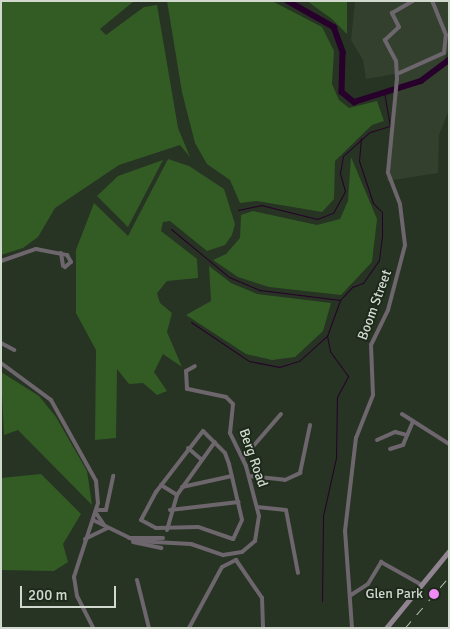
<!DOCTYPE html>
<style>
body{margin:0}
#map{position:relative;width:450px;height:629px;overflow:hidden;background:#273323;font-family:Signika,sans-serif}
div>[style]{position:absolute}
.built>*{inset:0;background:#32402d}
.green>*{inset:0;background:#335c25}
.stream>*{height:1px;margin:-0.5px;padding:0 0.5px;transform-origin:0.5px;border-radius:0.5px;background:#27002b}
.river>*{height:5.5px;margin:-2.75px;padding:0 2.75px;transform-origin:2.75px;border-radius:2.75px;background:#27002b}
.street>*{height:4px;margin:-2px;padding:0 2px;transform-origin:2px;border-radius:2px;background:#6d666d}
.secondary>*{height:5px;margin:-2.5px;padding:0 2.5px;transform-origin:2.5px;border-radius:2.5px;background:#8f848f}
.rail>*{height:1px;margin-top:-0.5px;transform-origin:0;background:repeating-linear-gradient(90deg,#bfc7bc 0 9px,transparent 0 18px)}
.dots>*{width:14px;height:14px;translate:-50% -50%;box-sizing:border-box;border:2px solid #1d291a;border-radius:50%}
span{translate:-50% -50%;white-space:nowrap;text-align:center;line-height:1.15;-webkit-text-stroke:4px #1d291a;paint-order:stroke}
.street-label{font-size:14px;color:#d1d8ce}
.poi-label{font-size:14px;color:#d1d8ce}
.right{translate:-100% -50%;text-align:right}
.frame{position:absolute;inset:0;border:2px solid #d1d8ce;pointer-events:none}
.scale{position:absolute;left:20px;top:586px;width:96px;height:22px;box-sizing:border-box;border:2px solid #d1d8ce;border-top:0;padding-left:6px;font-size:15px;line-height:18px;white-space:nowrap;color:#d1d8ce;-webkit-text-stroke:4px #1d291a;paint-order:stroke}
</style>
<div id="map">
<div class="built">
<i style="clip-path:polygon(355px 1px,449px 1px,449px 50px,444px 59px,449px 60px,449px 110px,439px 135px,438px 173px,387px 181px,395px 74px,366px 79px,363px 60px,351px 40px)"></i>
</div>
<div class="green">
<i style="clip-path:polygon(1px 1px,134px 1px,100px 29px,106px 35px,144px 7px,157px 5px,178px 128px,190px 157px,180px 145px,119px 165px,55px 208px,38px 237px,23px 248px,1px 255px)"></i>
<i style="clip-path:polygon(167px 1px,272px 1px,322px 27px,334px 51px,332px 84px,339px 100px,349px 108px,377px 101px,384px 121px,372px 125px,335px 161px,334px 199px,322px 212px,257px 201px,240px 203px,230px 180px,207px 164px,195px 143px,182px 92px)"></i>
<i style="clip-path:polygon(307px 1px,347px 1px,347px 34px,332px 19px)"></i>
<i style="clip-path:polygon(351px 157px,377px 219px,372px 262px,341px 295px,269px 287px,238px 277px,213px 260px,226px 254px,240px 238px,241px 215px,253px 211px,317px 225px,340px 219px,348px 201px)"></i>
<i style="clip-path:polygon(168px 159px,189px 166px,224px 189px,235px 224px,232px 235px,225px 245px,207px 251px,170px 221px,163px 222px,161px 231px,197px 259px,198px 278px,167px 281px,157px 293px,160px 303px,172px 313px,167px 332px,182px 367px,163px 354px,154px 372px,167px 391px,157px 395px,143px 383px,129px 384px,117px 369px,116px 438px,95px 440px,96px 350px,76px 313px,76px 250px,94px 203px,128px 236px)"></i>
<i style="clip-path:polygon(163px 160px,128px 227px,97px 196px,118px 176px)"></i>
<i style="clip-path:polygon(209px 266px,231px 283px,257px 294px,331px 303px,323px 331px,295px 357px,272px 360px,246px 354px,186px 315px,211px 301px)"></i>
<i style="clip-path:polygon(1px 372px,39px 396px,56px 417px,87px 471px,92px 505px,18px 430px,4px 435px)"></i>
<i style="clip-path:polygon(41px 474px,81px 514px,63px 544px,68px 562px,54px 571px,1px 570px,1px 478px)"></i>
</div>
<div class="stream">
<i style="left:238px;top:210px;width:24px;rotate:-12deg"></i>
<i style="left:261px;top:205px;width:58px;rotate:14deg"></i>
<i style="left:317px;top:219px;width:17px;rotate:-21deg"></i>
<i style="left:333px;top:213px;width:25px;rotate:-61deg"></i>
<i style="left:345px;top:191px;width:19px;rotate:-106deg"></i>
<i style="left:340px;top:173px;width:17px;rotate:-80deg"></i>
<i style="left:343px;top:156px;width:36px;rotate:-42deg"></i>
<i style="left:370px;top:132px;width:21px;rotate:-17deg"></i>
<i style="left:390px;top:126px;width:35px;rotate:-100deg"></i>
<i style="left:171px;top:229px;width:75px;rotate:39.6deg"></i>
<i style="left:229px;top:277px;width:34px;rotate:23deg"></i>
<i style="left:260px;top:290px;width:81px;rotate:7.1deg"></i>
<i style="left:191px;top:322px;width:70px;rotate:33.9deg"></i>
<i style="left:249px;top:361px;width:31px;rotate:11deg"></i>
<i style="left:279px;top:367px;width:21px;rotate:-17deg"></i>
<i style="left:299px;top:361px;width:38px;rotate:-42deg"></i>
<i style="left:322px;top:601px;width:85px;rotate:-89.3deg"></i>
<i style="left:323px;top:516px;width:59px;rotate:-77.4deg"></i>
<i style="left:336px;top:458px;width:61px;rotate:-89.1deg"></i>
<i style="left:337px;top:397px;width:24px;rotate:-62deg"></i>
<i style="left:348px;top:376px;width:31px;rotate:-126deg"></i>
<i style="left:330px;top:351px;width:15px;rotate:-101deg"></i>
<i style="left:327px;top:336px;width:38px;rotate:-70deg"></i>
<i style="left:340px;top:300px;width:18px;rotate:-47deg"></i>
<i style="left:352px;top:287px;width:12px;rotate:-20deg"></i>
<i style="left:363px;top:283px;width:28px;rotate:-55deg"></i>
<i style="left:379px;top:260px;width:23px;rotate:-83deg"></i>
<i style="left:382px;top:237px;width:25px;rotate:-90deg"></i>
<i style="left:382px;top:212px;width:13px;rotate:-135deg"></i>
<i style="left:373px;top:203px;width:44px;rotate:-108.4deg"></i>
<i style="left:359px;top:161px;width:23px;rotate:-85deg"></i>
</div>
<div class="river">
<i style="left:288px;top:1px;width:53px;rotate:29.5deg"></i>
<i style="left:334px;top:27px;width:27px;rotate:70deg"></i>
<i style="left:343px;top:52px;width:40px;rotate:91.4deg"></i>
<i style="left:342px;top:92px;width:16px;rotate:40deg"></i>
<i style="left:354px;top:102px;width:70px;rotate:-17.4deg"></i>
<i style="left:421px;top:81px;width:35px;rotate:-37deg"></i>
</div>
<div class="street">
<i style="left:397px;top:74px;width:51px;rotate:-24.1deg"></i>
<i style="left:444px;top:53px;width:18px;rotate:-84deg"></i>
<i style="left:446px;top:35px;width:37px;rotate:-112deg"></i>
<i style="left:61px;top:253px;width:13px;rotate:81deg"></i>
<i style="left:1px;top:261px;width:37px;rotate:-19deg"></i>
<i style="left:36px;top:249px;width:32px;rotate:11deg"></i>
<i style="left:67px;top:255px;width:8px;rotate:60deg"></i>
<i style="left:71px;top:262px;width:8px;rotate:140deg"></i>
<i style="left:1px;top:343px;width:15px;rotate:28deg"></i>
<i style="left:1px;top:363px;width:62px;rotate:36.5deg"></i>
<i style="left:51px;top:400px;width:93px;rotate:60.9deg"></i>
<i style="left:96px;top:481px;width:22px;rotate:85deg"></i>
<i style="left:98px;top:503px;width:78px;rotate:108deg"></i>
<i style="left:74px;top:577px;width:19px;rotate:81deg"></i>
<i style="left:77px;top:596px;width:36px;rotate:63deg"></i>
<i style="left:402px;top:414px;width:56px;rotate:32.6deg"></i>
<i style="left:203px;top:431px;width:31px;rotate:45deg"></i>
<i style="left:225px;top:453px;width:12px;rotate:70deg"></i>
<i style="left:229px;top:464px;width:57px;rotate:76.9deg"></i>
<i style="left:242px;top:520px;width:21px;rotate:115deg"></i>
<i style="left:233px;top:539px;width:37px;rotate:-161deg"></i>
<i style="left:198px;top:527px;width:42px;rotate:178.6deg"></i>
<i style="left:156px;top:528px;width:17px;rotate:-152deg"></i>
<i style="left:141px;top:520px;width:32px;rotate:-62deg"></i>
<i style="left:156px;top:492px;width:77px;rotate:-52.4deg"></i>
<i style="left:377px;top:440px;width:20px;rotate:-24deg"></i>
<i style="left:395px;top:432px;width:12px;rotate:14deg"></i>
<i style="left:188px;top:448px;width:18px;rotate:41deg"></i>
<i style="left:390px;top:449px;width:14px;rotate:-17deg"></i>
<i style="left:403px;top:445px;width:26px;rotate:-67deg"></i>
<i style="left:243px;top:458px;width:58px;rotate:-49.2deg"></i>
<i style="left:249px;top:476px;width:36px;rotate:6deg"></i>
<i style="left:285px;top:480px;width:17px;rotate:-25deg"></i>
<i style="left:300px;top:473px;width:49px;rotate:-78.2deg"></i>
<i style="left:161px;top:485px;width:19px;rotate:32deg"></i>
<i style="left:182px;top:487px;width:51px;rotate:-12.4deg"></i>
<i style="left:257px;top:507px;width:29px;rotate:6deg"></i>
<i style="left:286px;top:510px;width:64px;rotate:79.2deg"></i>
<i style="left:97px;top:510px;width:9px"></i>
<i style="left:106px;top:510px;width:35px;rotate:-78deg"></i>
<i style="left:170px;top:510px;width:69px;rotate:-6.6deg"></i>
<i style="left:96px;top:513px;width:14px;rotate:56deg"></i>
<i style="left:93px;top:520px;width:48px;rotate:26deg"></i>
<i style="left:136px;top:541px;width:55px;rotate:3.1deg"></i>
<i style="left:191px;top:544px;width:34px;rotate:19deg"></i>
<i style="left:223px;top:555px;width:19px;rotate:-9deg"></i>
<i style="left:242px;top:552px;width:17px;rotate:-40deg"></i>
<i style="left:255px;top:541px;width:25px;rotate:-81deg"></i>
<i style="left:259px;top:516px;width:52px;rotate:-104.6deg"></i>
<i style="left:246px;top:466px;width:37px;rotate:-116deg"></i>
<i style="left:230px;top:433px;width:29px;rotate:-84deg"></i>
<i style="left:233px;top:404px;width:10px;rotate:-135deg"></i>
<i style="left:226px;top:397px;width:40px;rotate:-168deg"></i>
<i style="left:187px;top:389px;width:18px;rotate:-93deg"></i>
<i style="left:186px;top:371px;width:10px;rotate:-29deg"></i>
<i style="left:167px;top:530px;width:36px;rotate:-74deg"></i>
<i style="left:177px;top:495px;width:65px;rotate:-54.4deg"></i>
<i style="left:129px;top:538px;width:34px"></i>
<i style="left:85px;top:539px;width:25px;rotate:-26deg"></i>
<i style="left:133px;top:542px;width:29px;rotate:12deg"></i>
<i style="left:137px;top:580px;width:49px;rotate:76deg"></i>
<i style="left:351px;top:595px;width:20px;rotate:-33deg"></i>
<i style="left:368px;top:584px;width:26px;rotate:-59deg"></i>
<i style="left:381px;top:562px;width:47px;rotate:29.3deg"></i>
<i style="left:189px;top:628px;width:69px;rotate:-61.6deg"></i>
<i style="left:222px;top:567px;width:16px;rotate:-27deg"></i>
<i style="left:236px;top:560px;width:46px;rotate:55.6deg"></i>
<i style="left:262px;top:598px;width:30px;rotate:88deg"></i>
<i style="left:352px;top:628px;width:97px;rotate:-94.1deg"></i>
<i style="left:345px;top:531px;width:94px;rotate:-83.3deg"></i>
<i style="left:356px;top:438px;width:46px;rotate:-68.4deg"></i>
<i style="left:373px;top:395px;width:50px;rotate:-92.3deg"></i>
<i style="left:371px;top:345px;width:39px;rotate:-64deg"></i>
<i style="left:388px;top:310px;width:67px;rotate:-75.3deg"></i>
<i style="left:405px;top:245px;width:41px;rotate:-97deg"></i>
<i style="left:400px;top:204px;width:34px;rotate:-111deg"></i>
<i style="left:388px;top:172px;width:93px;rotate:-84.5deg"></i>
<i style="left:397px;top:79px;width:18px;rotate:-93deg"></i>
<i style="left:396px;top:61px;width:24px;rotate:-118deg"></i>
<i style="left:385px;top:40px;width:19px;rotate:-43deg"></i>
<i style="left:399px;top:27px;width:16px;rotate:-117deg"></i>
<i style="left:392px;top:13px;width:24px;rotate:-30deg"></i>
</div>
<div class="secondary">
<i style="left:386px;top:628px;width:99px;rotate:-50.7deg"></i>
</div>
<div class="rail">
<i style="left:405px;top:628px;width:67px;rotate:-49.2deg"></i>
</div>
<div class="dots">
<i style="left:434px;top:594px;background:#f08bf6"></i>
</div>
<div class="street-label">
<span style="left:375px;top:305px;rotate:-70deg">Boom Street</span>
<span style="left:253px;top:458px;rotate:71deg">Berg Road</span>
</div>
<div class="poi-label">
<span class="right" style="left:423px;top:594px">Glen Park</span>
</div>
<div class="frame"></div>
<div class="scale">200 m</div>
</div>
